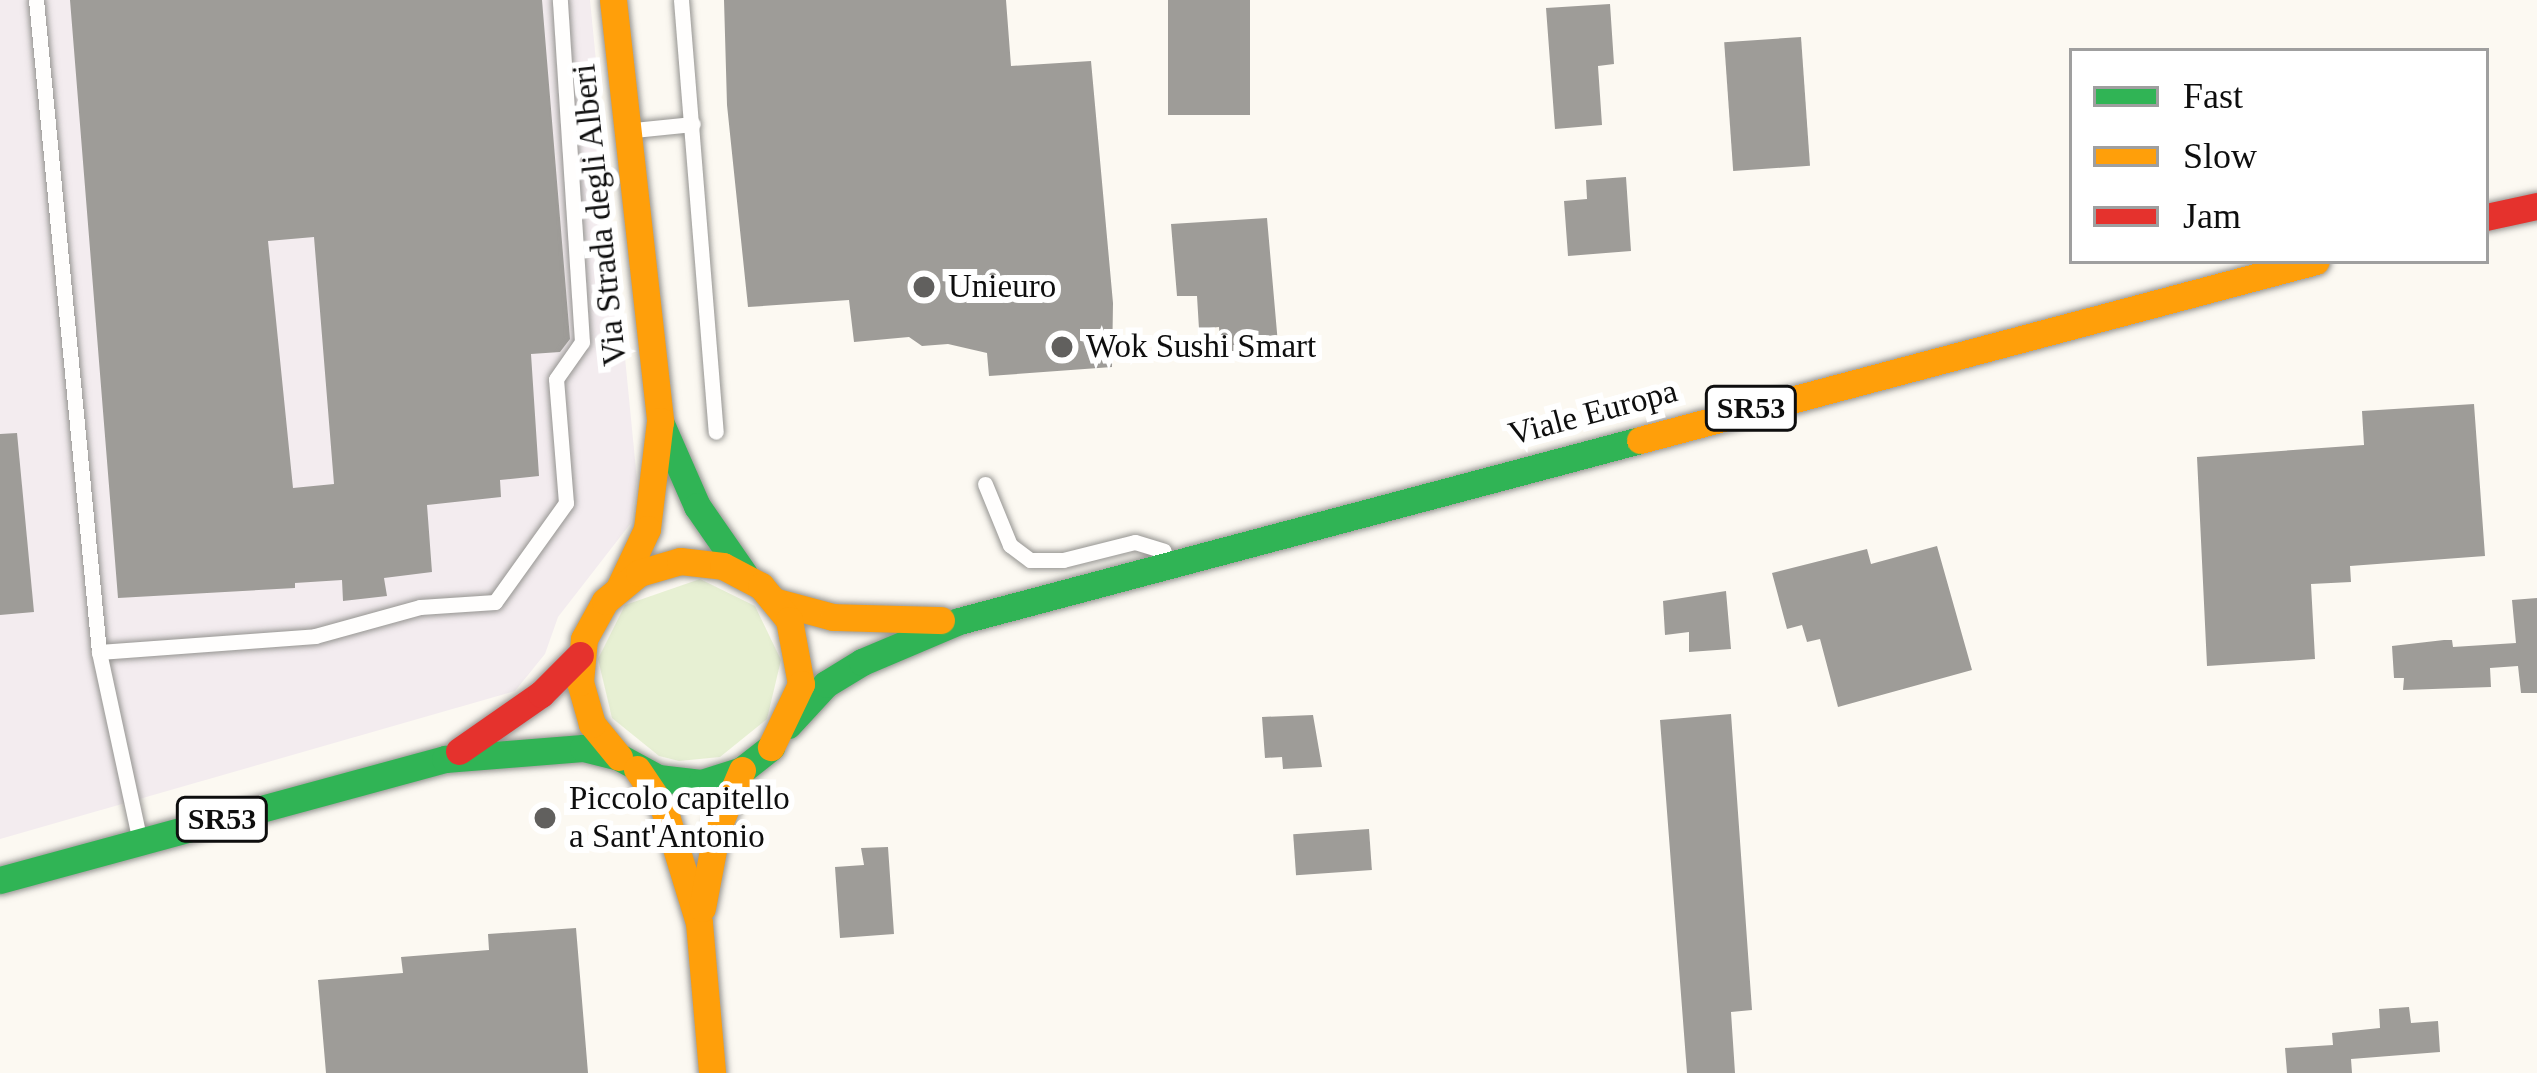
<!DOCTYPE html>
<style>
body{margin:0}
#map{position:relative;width:2537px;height:1073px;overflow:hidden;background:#fcf9f2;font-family:Georgia,serif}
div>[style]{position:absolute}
.industrial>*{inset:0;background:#f3ecef}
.green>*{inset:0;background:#e7f0d3}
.building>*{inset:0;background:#9e9c98;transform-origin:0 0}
.roads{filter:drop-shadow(0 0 3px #959491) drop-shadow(0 0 3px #959491)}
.lane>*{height:15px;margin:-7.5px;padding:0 7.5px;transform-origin:7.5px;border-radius:7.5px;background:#fffefd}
.fast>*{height:27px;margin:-13.5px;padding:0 13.5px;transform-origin:13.5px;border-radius:13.5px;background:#30b455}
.slow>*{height:27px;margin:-13.5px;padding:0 13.5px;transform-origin:13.5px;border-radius:13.5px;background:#ff9f0a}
.jam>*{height:27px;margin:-13.5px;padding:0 13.5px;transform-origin:13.5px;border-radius:13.5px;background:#e5322d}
.dots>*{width:33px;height:33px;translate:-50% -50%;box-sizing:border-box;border:6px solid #fff;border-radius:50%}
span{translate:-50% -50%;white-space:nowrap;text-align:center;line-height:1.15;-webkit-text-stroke:12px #fff;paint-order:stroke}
.shield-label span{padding:3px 9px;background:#fff;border:3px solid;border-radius:9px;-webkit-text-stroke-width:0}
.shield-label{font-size:30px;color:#0e0e0e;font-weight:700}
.street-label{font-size:33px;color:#0e0e0e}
.poi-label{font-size:33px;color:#0e0e0e}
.left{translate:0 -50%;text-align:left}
.legend{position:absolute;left:2069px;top:48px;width:420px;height:216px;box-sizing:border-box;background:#fff;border:3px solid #9f9f9f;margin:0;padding:15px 21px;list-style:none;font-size:36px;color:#0e0e0e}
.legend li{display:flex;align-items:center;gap:24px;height:60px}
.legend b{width:60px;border:3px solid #9f9f9f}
</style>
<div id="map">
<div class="industrial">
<i style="clip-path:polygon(0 0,590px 0,637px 480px,631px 523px,558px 617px,545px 654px,515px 691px,0 839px)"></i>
</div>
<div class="green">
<i style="clip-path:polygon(700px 579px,755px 606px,781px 660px,767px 719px,720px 757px,679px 761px,659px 756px,612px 718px,598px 659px,625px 605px)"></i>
</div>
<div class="building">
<i style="clip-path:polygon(evenodd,70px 0,542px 0,570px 339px,560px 352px,531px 354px,539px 476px,500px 480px,501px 497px,427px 505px,432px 572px,384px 578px,387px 596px,343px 601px,342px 580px,295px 583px,295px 588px,118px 598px,70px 0,314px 237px,334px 484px,293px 488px,268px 241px,314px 237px)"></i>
<i style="clip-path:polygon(724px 0,1006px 0,1011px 66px,1091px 61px,1113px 303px,1112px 367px,989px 376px,987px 353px,948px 344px,922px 346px,909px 337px,854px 342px,849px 300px,748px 307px,727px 105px)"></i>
<i style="left:1168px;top:0;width:82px;height:115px"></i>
<i style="clip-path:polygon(1610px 4px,1614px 64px,1598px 66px,1602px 125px,1555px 129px,1546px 8px)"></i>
<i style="left:1801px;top:37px;width:129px;height:77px;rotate:86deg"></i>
<i style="clip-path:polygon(1626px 177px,1631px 251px,1568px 256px,1564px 201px,1587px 199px,1586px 180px)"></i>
<i style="clip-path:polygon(1267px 218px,1278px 344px,1253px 346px,1254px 356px,1221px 358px,1219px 327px,1199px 329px,1197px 296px,1177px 296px,1171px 224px)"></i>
<i style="clip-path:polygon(2474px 404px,2485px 556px,2350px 566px,2351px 582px,2311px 584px,2315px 659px,2207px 666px,2197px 457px,2364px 445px,2362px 411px)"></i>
<i style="clip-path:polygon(17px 433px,34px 612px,0 615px,0 434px)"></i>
<i style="clip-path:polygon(1937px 546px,1972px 670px,1838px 707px,1820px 639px,1807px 642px,1802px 625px,1787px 629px,1772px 573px,1867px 549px,1871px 564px)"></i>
<i style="clip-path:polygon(1726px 591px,1731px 649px,1689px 652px,1689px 632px,1665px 635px,1663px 601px)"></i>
<i style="clip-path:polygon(2537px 598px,2537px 693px,2521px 693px,2518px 666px,2490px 668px,2491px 687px,2403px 690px,2404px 678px,2394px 678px,2392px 646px,2444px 640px,2452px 640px,2453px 647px,2516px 643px,2512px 600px)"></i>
<i style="clip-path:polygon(1731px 714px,1752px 1010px,1731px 1012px,1735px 1073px,1687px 1073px,1660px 720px)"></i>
<i style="clip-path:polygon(1313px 715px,1322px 767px,1283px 769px,1282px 757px,1265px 758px,1262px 717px)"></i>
<i style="left:1369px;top:829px;width:41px;height:76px;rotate:86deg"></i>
<i style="clip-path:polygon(888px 847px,894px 934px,840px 938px,835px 867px,864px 865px,861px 848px)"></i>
<i style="clip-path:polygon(576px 928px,588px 1073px,326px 1073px,318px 980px,403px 973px,401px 957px,489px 950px,488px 934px)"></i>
<i style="clip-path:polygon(2409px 1007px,2411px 1023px,2438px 1021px,2440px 1052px,2351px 1059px,2352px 1073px,2287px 1073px,2285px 1048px,2333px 1045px,2332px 1033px,2380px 1028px,2379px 1009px)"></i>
</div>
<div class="roads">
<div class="lane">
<i style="left:36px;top:0;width:655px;rotate:84.48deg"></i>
<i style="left:99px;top:652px;width:217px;rotate:-4.2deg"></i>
<i style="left:315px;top:636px;width:109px;rotate:-15.4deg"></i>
<i style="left:420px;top:607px;width:75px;rotate:-3.8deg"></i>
<i style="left:495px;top:602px;width:122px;rotate:-54.4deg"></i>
<i style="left:566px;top:503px;width:124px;rotate:-94.6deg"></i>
<i style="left:556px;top:379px;width:45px;rotate:-54.9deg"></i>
<i style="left:582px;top:342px;width:343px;rotate:-93.7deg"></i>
<i style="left:681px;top:0;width:433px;rotate:85.4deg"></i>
<i style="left:634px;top:130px;width:59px;rotate:-5.8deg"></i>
<i style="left:985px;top:484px;width:66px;rotate:67.7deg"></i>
<i style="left:1010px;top:545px;width:25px;rotate:37deg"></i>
<i style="left:1030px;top:560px;width:33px"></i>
<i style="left:1063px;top:560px;width:74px;rotate:-14deg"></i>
<i style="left:1135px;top:542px;width:30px;rotate:17deg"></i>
<i style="left:99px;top:652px;width:189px;rotate:77.8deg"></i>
</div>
<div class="fast">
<i style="left:661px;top:424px;width:90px;rotate:66.3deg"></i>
<i style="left:697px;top:506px;width:83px;rotate:55.3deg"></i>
<i style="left:788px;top:725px;width:56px;rotate:-47.2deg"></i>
<i style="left:826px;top:684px;width:42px;rotate:-31.4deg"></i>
<i style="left:862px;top:662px;width:105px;rotate:-22.9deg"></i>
<i style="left:959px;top:621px;width:705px;rotate:-14.88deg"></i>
<i style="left:0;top:880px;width:461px;rotate:-15.2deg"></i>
<i style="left:445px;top:759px;width:138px;rotate:-4.6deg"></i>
<i style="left:583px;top:748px;width:37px;rotate:14deg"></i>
<i style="left:619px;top:757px;width:44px;rotate:28.3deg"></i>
<i style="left:658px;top:778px;width:43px;rotate:6.6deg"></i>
<i style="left:701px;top:783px;width:43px;rotate:-17.6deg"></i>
<i style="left:742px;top:770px;width:37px;rotate:-38deg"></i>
</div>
<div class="slow">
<i style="left:613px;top:0;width:424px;rotate:83.6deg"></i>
<i style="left:660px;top:421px;width:109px;rotate:96.9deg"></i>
<i style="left:647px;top:529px;width:63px;rotate:115.3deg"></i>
<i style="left:1640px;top:440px;width:699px;rotate:-14.83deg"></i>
<i style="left:777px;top:602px;width:58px;rotate:15deg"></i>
<i style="left:833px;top:617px;width:108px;rotate:1.6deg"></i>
<i style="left:619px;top:757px;width:43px;rotate:-129.3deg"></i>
<i style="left:592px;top:724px;width:44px;rotate:-105.9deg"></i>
<i style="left:580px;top:682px;width:43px;rotate:-84.7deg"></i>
<i style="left:584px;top:639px;width:43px;rotate:-61.1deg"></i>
<i style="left:605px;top:601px;width:44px;rotate:-39.5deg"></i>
<i style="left:639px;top:573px;width:43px;rotate:-16.3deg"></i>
<i style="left:680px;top:561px;width:43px;rotate:6.6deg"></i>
<i style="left:723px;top:566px;width:43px;rotate:27.8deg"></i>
<i style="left:761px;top:586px;width:44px;rotate:50.5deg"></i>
<i style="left:789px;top:620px;width:65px;rotate:79.4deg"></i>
<i style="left:801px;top:684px;width:70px;rotate:115.5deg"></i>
<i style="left:637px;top:769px;width:48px;rotate:56deg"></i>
<i style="left:664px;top:809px;width:119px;rotate:72.9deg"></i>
<i style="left:699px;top:923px;width:151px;rotate:85deg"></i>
<i style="left:702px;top:908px;width:80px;rotate:-79.2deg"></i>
<i style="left:717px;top:829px;width:64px;rotate:-67deg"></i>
</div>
<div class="jam">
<i style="left:2486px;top:217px;width:52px;rotate:-12.2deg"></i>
<i style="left:459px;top:751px;width:100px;rotate:-34.8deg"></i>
<i style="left:541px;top:694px;width:55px;rotate:-45deg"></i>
</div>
</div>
<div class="dots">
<i style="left:924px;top:287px;background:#61605e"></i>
<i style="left:1062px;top:347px;background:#61605e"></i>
<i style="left:545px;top:818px;background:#61605e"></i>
</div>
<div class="shield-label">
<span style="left:1751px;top:408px">SR53</span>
<span style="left:222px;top:819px">SR53</span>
</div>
<div class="street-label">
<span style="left:600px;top:215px;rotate:-96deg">Via Strada degli Alberi</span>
<span style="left:1593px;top:413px;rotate:-15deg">Viale Europa</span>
</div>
<div class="poi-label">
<span class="left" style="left:948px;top:287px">Unieuro</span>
<span class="left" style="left:1086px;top:347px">Wok Sushi Smart</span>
<span class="left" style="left:569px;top:818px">Piccolo capitello<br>a Sant'Antonio</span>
</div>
<ul class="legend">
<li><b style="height:15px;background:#30b455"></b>Fast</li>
<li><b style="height:15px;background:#ff9f0a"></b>Slow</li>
<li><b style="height:15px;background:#e5322d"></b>Jam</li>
</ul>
</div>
